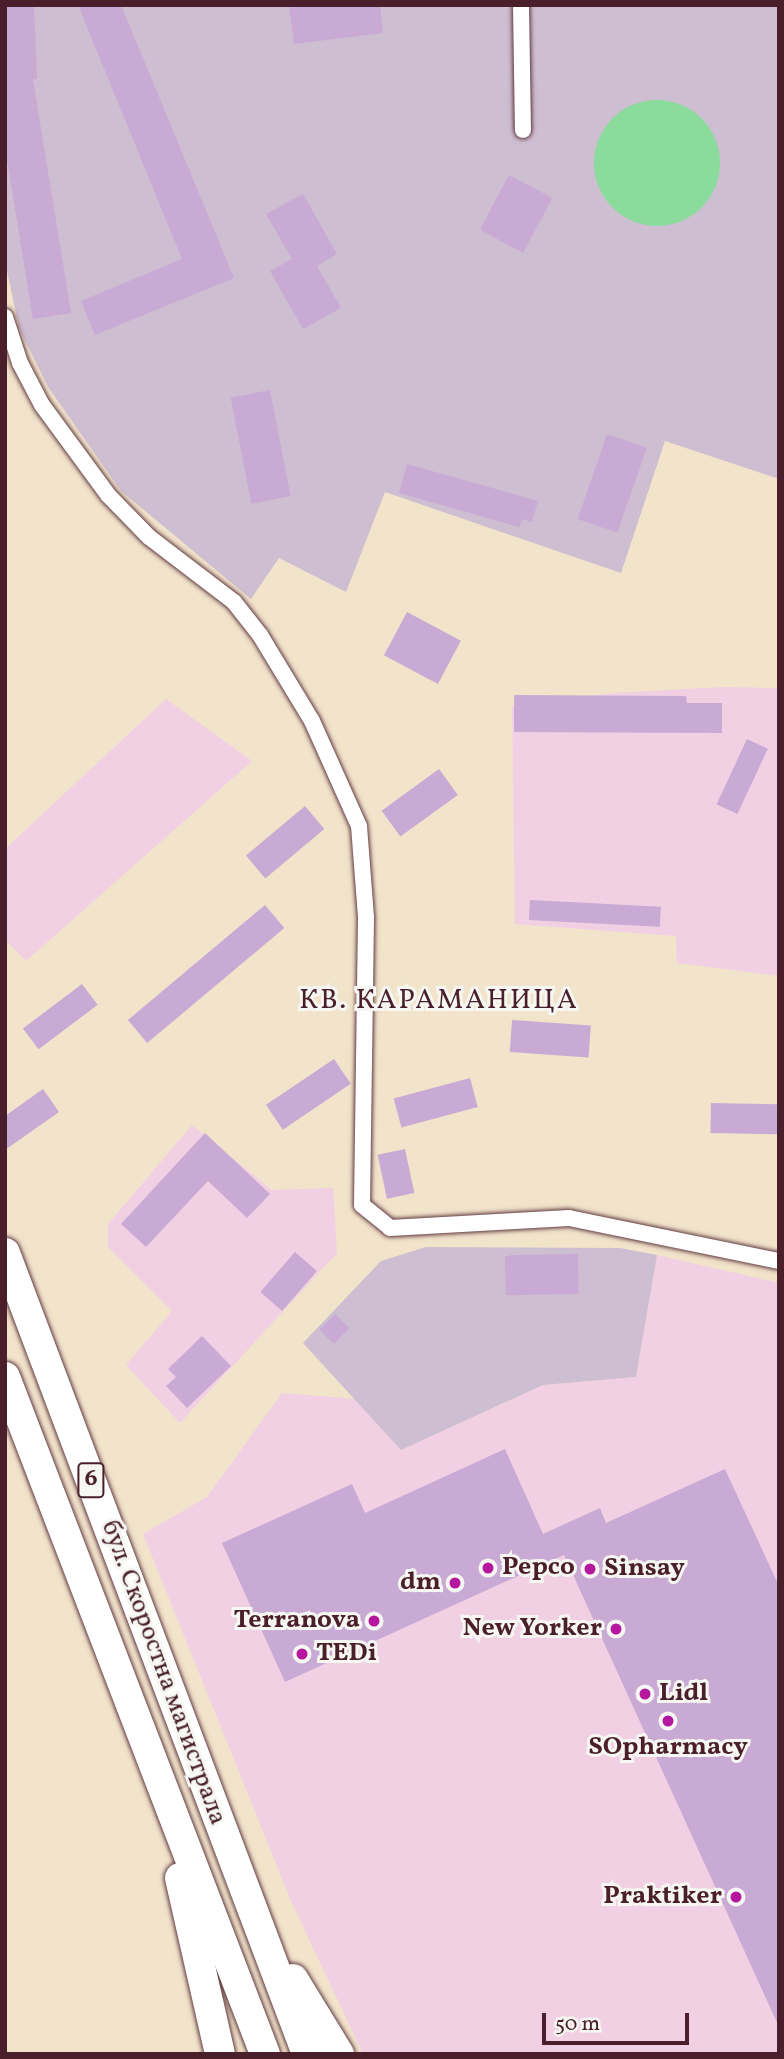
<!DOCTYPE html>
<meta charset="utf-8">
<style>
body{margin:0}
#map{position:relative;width:784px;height:2059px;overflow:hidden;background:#f2e3cb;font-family:Vollkorn,serif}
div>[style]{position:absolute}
.built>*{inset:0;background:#f1d0e4}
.industrial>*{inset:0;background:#cebed1}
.green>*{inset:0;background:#8adb9c}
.round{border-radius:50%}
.building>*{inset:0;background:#c8aad4;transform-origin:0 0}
.roads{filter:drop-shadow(0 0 2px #633c43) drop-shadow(0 0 2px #633c43)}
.street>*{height:16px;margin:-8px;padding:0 8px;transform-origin:8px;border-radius:8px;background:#fff}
.highway>*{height:30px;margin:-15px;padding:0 15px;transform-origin:15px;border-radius:15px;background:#fff}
.dots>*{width:19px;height:19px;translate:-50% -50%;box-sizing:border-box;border:4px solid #f6f6f2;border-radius:50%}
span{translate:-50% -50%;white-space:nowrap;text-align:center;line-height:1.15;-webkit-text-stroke:6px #f6f6f2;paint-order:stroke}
.shield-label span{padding:2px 5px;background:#f6f6f2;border:2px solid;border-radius:5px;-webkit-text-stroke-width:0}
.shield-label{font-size:24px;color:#4a1f2b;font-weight:700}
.poi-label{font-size:26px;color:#4a1f2b;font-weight:700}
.left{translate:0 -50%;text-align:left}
.right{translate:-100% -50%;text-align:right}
.street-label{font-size:26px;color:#4a1f2b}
.neighbourhood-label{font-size:28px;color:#4a1f2b;letter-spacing:2px}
.frame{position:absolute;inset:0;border:7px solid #4a1f2b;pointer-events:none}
.scale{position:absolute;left:542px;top:2013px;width:147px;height:32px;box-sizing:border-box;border:4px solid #4a1f2b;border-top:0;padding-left:9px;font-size:21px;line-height:24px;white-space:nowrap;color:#4a1f2b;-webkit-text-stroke:5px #f6f6f2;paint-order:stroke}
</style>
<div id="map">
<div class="built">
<i style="clip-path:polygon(723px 687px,779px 688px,779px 976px,677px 963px,676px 936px,515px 924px,512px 706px,614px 693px)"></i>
<i style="clip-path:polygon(166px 699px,252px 761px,26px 961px,5px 939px,5px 849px)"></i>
<i style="clip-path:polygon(192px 1125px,272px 1190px,333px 1188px,337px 1253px,180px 1423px,126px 1365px,172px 1311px,108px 1247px,108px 1224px)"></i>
<i style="clip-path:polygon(657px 1255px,779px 1283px,779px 2054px,363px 2054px,291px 1901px,143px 1534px,207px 1497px,282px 1393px,357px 1399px,401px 1450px,543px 1385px,636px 1377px)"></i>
</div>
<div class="industrial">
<i style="clip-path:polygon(5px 5px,779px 5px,779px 479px,665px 441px,621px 573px,385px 492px,346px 592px,279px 558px,251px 599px,121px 491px,48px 387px,19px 328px,5px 261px)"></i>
<i style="clip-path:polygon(426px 1247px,620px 1248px,657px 1255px,636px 1377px,543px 1385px,401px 1450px,303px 1343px,381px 1261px)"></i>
</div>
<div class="green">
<i class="round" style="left:594px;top:100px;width:126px;height:126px"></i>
</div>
<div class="building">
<i style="clip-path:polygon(5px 5px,34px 5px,37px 79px,33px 79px,71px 313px,33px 319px,5px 148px)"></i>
<i style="clip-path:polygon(78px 5px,121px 5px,234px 278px,95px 335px,81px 301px,182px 259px)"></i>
<i style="clip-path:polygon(289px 5px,380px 5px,383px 33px,294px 44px)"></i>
<i style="left:509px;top:175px;width:49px;height:62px;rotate:28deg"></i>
<i style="clip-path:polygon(303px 194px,337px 254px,317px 266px,341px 308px,303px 329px,270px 271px,292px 259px,266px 214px)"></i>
<i style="left:270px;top:390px;width:108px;height:40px;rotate:79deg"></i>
<i style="left:607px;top:434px;width:42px;height:90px;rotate:19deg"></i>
<i style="clip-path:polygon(407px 464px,538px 501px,532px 522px,522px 519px,519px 527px,399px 493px)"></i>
<i style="left:407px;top:612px;width:61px;height:49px;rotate:28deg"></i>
<i style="clip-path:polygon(514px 695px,686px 696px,687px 703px,722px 703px,722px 733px,514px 732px)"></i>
<i style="left:747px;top:739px;width:23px;height:72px;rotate:25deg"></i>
<i style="left:439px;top:769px;width:32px;height:71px;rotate:54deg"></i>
<i style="left:305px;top:806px;width:30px;height:77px;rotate:50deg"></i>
<i style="left:530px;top:900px;width:131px;height:20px;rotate:3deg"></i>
<i style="left:265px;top:905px;width:30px;height:179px;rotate:50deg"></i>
<i style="left:82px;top:984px;width:26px;height:74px;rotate:53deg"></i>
<i style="left:512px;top:1020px;width:79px;height:32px;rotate:4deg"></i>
<i style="left:334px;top:1059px;width:30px;height:82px;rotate:56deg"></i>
<i style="left:470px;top:1078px;width:30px;height:79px;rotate:75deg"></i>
<i style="clip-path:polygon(43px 1089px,59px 1112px,5px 1150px,5px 1116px)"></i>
<i style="left:711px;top:1103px;width:68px;height:30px;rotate:1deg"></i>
<i style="clip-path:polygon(205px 1133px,270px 1194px,247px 1218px,208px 1181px,146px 1247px,121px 1224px)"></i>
<i style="left:405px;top:1149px;width:45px;height:28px;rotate:78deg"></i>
<i style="left:295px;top:1252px;width:29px;height:53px;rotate:41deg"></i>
<i style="left:578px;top:1254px;width:40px;height:73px;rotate:89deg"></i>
<i style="left:335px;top:1314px;width:20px;height:22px;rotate:45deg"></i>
<i style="clip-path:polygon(202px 1336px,231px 1366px,187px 1408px,166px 1386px,176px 1377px,168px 1369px)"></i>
<i style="clip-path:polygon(505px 1449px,543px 1534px,600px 1508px,606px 1523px,725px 1469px,779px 1586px,779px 2027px,564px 1555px,285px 1682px,222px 1543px,352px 1484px,365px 1513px)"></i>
</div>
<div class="roads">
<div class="street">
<i style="left:521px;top:5px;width:125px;rotate:89.1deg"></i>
<i style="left:5px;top:317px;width:48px;rotate:71.9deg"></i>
<i style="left:20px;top:363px;width:47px;rotate:62.4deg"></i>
<i style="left:42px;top:405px;width:112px;rotate:53.7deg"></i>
<i style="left:108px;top:495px;width:59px;rotate:45.7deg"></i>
<i style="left:149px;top:537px;width:107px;rotate:37.4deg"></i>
<i style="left:234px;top:602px;width:42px;rotate:51.8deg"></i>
<i style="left:260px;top:635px;width:100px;rotate:58.8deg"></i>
<i style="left:312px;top:721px;width:115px;rotate:65.9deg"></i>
<i style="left:359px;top:826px;width:92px;rotate:85.6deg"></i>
<i style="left:366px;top:918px;width:287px;rotate:90.8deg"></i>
<i style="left:362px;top:1205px;width:36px;rotate:39deg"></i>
<i style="left:390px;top:1228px;width:179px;rotate:-3.2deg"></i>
<i style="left:569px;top:1218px;width:214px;rotate:11.6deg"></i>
</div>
<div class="highway">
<i style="left:5px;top:1253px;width:856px;rotate:69.34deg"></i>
<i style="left:5px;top:1377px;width:725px;rotate:68.99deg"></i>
<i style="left:180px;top:1878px;width:180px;rotate:77.2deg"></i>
<i style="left:293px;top:1979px;width:88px;rotate:58.5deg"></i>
</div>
</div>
<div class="dots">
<i style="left:488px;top:1568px;background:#b5179e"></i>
<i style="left:590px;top:1569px;background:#b5179e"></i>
<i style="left:455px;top:1583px;background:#b5179e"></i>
<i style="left:374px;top:1621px;background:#b5179e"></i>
<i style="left:616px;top:1629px;background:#b5179e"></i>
<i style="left:302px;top:1654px;background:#b5179e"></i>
<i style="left:645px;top:1694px;background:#b5179e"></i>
<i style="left:668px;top:1721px;background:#b5179e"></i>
<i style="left:736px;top:1897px;background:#b5179e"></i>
</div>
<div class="shield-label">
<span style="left:91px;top:1480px">6</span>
</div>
<div class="poi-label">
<span class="left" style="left:502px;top:1568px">Pepco</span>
<span class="left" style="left:604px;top:1569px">Sinsay</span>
<span class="right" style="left:441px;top:1583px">dm</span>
<span class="right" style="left:360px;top:1621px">Terranova</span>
<span class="right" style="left:602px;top:1629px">New Yorker</span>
<span class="left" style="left:316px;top:1654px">TEDi</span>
<span class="left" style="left:659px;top:1694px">Lidl</span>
<span style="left:668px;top:1748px">SOpharmacy</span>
<span class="right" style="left:722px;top:1897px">Praktiker</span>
</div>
<div class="street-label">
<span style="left:163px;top:1673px;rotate:70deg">бул. Скоростна магистрала</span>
</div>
<div class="neighbourhood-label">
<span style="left:439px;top:1001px">КВ. КАРАМАНИЦА</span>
</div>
<div class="frame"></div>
<div class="scale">50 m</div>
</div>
